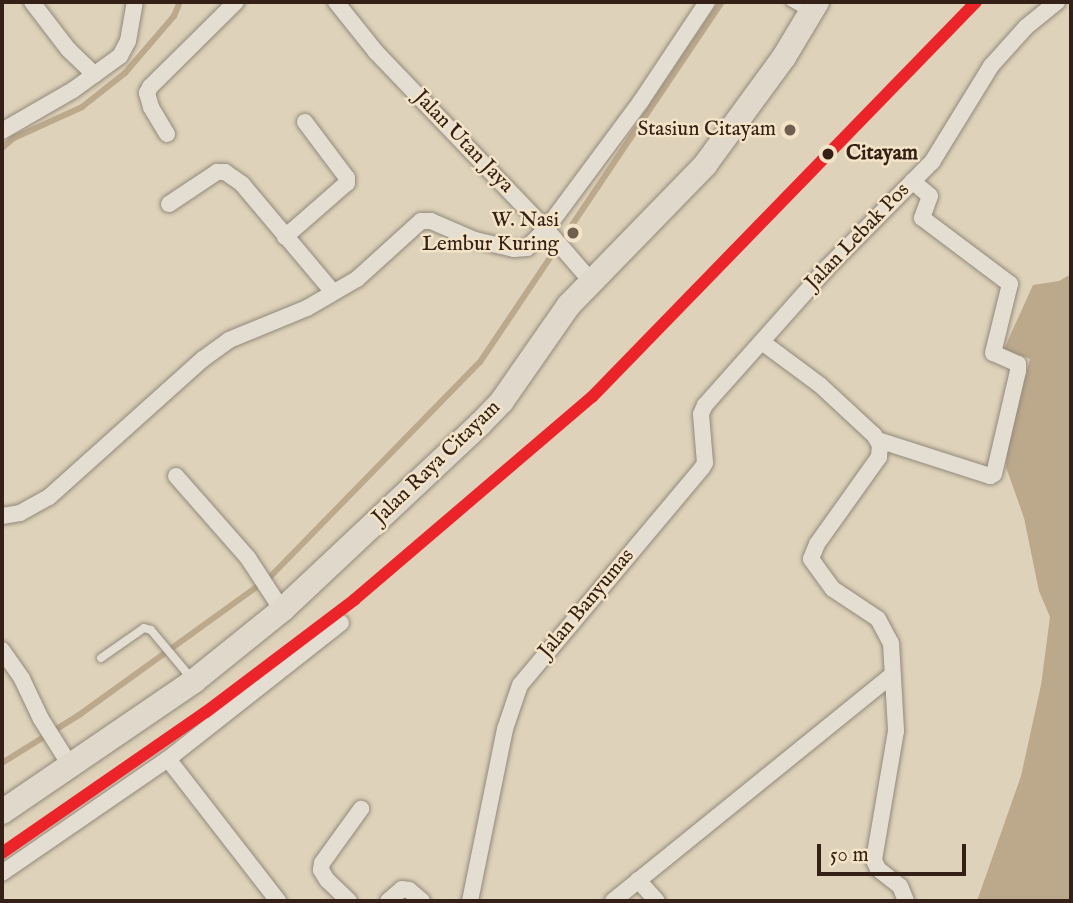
<!DOCTYPE html>
<style>
body{margin:0}
#map{position:relative;width:1073px;height:903px;overflow:hidden;background:#ded2ba;font-family:"IM FELL English",serif}
div>[style]{position:absolute}
.water>*{inset:0;background:#bca98c}
.stream>*{height:6px;margin:-3px;padding:0 3px;transform-origin:3px;border-radius:3px;background:#bca98c}
.roads{filter:drop-shadow(0 0 2px #93897b) drop-shadow(0 0 2px #93897b)}
.service>*{height:8px;margin:-4px;padding:0 4px;transform-origin:4px;border-radius:4px;background:#e4ded2}
.minor>*{height:16px;margin:-8px;padding:0 8px;transform-origin:8px;border-radius:8px;background:#e4ded2}
.primary>*{height:24px;margin:-12px;padding:0 12px;transform-origin:12px;border-radius:12px;background:#e0d8ca}
.rail-1>*{height:12px;margin:-6px;padding:0 6px;transform-origin:6px;border-radius:6px;background:#ec2329}
.dots>*{width:19px;height:19px;translate:-50% -50%;box-sizing:border-box;border:4px solid #f3e4c8;border-radius:50%}
span{translate:-50% -50%;white-space:nowrap;text-align:center;line-height:1.15;-webkit-text-stroke:5px #f3e4c8;paint-order:stroke}
.poi-label{font-size:21px;color:#342016}
.right{translate:-100% -50%;text-align:right}
.street-label{font-size:21px;color:#342016}
.stop-label{font-size:21px;color:#342016;font-weight:700}
.left{translate:0 -50%;text-align:left}
.frame{position:absolute;inset:0;border:4px solid #342016;pointer-events:none}
.scale{position:absolute;left:817px;top:844px;width:149px;height:32px;box-sizing:border-box;border:4px solid #342016;border-top:0;padding-left:9px;font-size:21px;line-height:24px;white-space:nowrap;color:#342016;-webkit-text-stroke:5px #f3e4c8;paint-order:stroke}
</style>
<div id="map">
<div class="water">
<i style="clip-path:polygon(1071px 274px,1071px 901px,977px 901px,1021px 776px,1041px 685px,1050px 617px,1039px 591px,1024px 518px,1006px 467px,1007px 446px,1030px 359px,1004px 349px,1033px 285px,1059px 281px)"></i>
</div>
<div class="stream">
<i style="left:2px;top:148px;width:16px;rotate:-40deg"></i>
<i style="left:14px;top:138px;width:75px;rotate:-24.5deg"></i>
<i style="left:82px;top:107px;width:55px;rotate:-38.3deg"></i>
<i style="left:125px;top:73px;width:75px;rotate:-49.3deg"></i>
<i style="left:174px;top:16px;width:15px;rotate:-67deg"></i>
<i style="left:2px;top:763px;width:91px;rotate:-31.9deg"></i>
<i style="left:79px;top:715px;width:234px;rotate:-35.8deg"></i>
<i style="left:269px;top:578px;width:302px;rotate:-45.7deg"></i>
<i style="left:480px;top:362px;width:434px;rotate:-56.1deg"></i>
</div>
<div class="roads">
<div class="service">
<i style="left:790px;top:2px;width:18px;rotate:29deg"></i>
<i style="left:101px;top:658px;width:52px;rotate:-34.9deg"></i>
<i style="left:144px;top:628px;width:7px;rotate:16deg"></i>
<i style="left:151px;top:630px;width:64px;rotate:50.1deg"></i>
</div>
<div class="minor">
<i style="left:32px;top:2px;width:59px;rotate:52.5deg"></i>
<i style="left:68px;top:49px;width:37px;rotate:44deg"></i>
<i style="left:336px;top:2px;width:64px;rotate:51.3deg"></i>
<i style="left:376px;top:52px;width:245px;rotate:46.2deg"></i>
<i style="left:546px;top:229px;width:69px;rotate:49.1deg"></i>
<i style="left:2px;top:131px;width:82px;rotate:-30deg"></i>
<i style="left:73px;top:90px;width:58px;rotate:-35.9deg"></i>
<i style="left:120px;top:56px;width:17px;rotate:-62deg"></i>
<i style="left:128px;top:41px;width:40px;rotate:-80deg"></i>
<i style="left:167px;top:134px;width:31px;rotate:-121deg"></i>
<i style="left:151px;top:107px;width:15px;rotate:-106deg"></i>
<i style="left:147px;top:93px;width:7px;rotate:-63deg"></i>
<i style="left:150px;top:87px;width:121px;rotate:-44.7deg"></i>
<i style="left:169px;top:204px;width:58px;rotate:-33.7deg"></i>
<i style="left:217px;top:172px;width:8px"></i>
<i style="left:225px;top:172px;width:21px;rotate:35deg"></i>
<i style="left:242px;top:184px;width:141px;rotate:49.9deg"></i>
<i style="left:285px;top:237px;width:82px;rotate:-41.1deg"></i>
<i style="left:347px;top:183px;width:5px;rotate:-90deg"></i>
<i style="left:347px;top:178px;width:70px;rotate:-126.9deg"></i>
<i style="left:762px;top:342px;width:72px;rotate:36.6deg"></i>
<i style="left:820px;top:385px;width:74px;rotate:42.8deg"></i>
<i style="left:874px;top:435px;width:12px;rotate:59deg"></i>
<i style="left:880px;top:445px;width:12px;rotate:95deg"></i>
<i style="left:879px;top:457px;width:107px;rotate:125.5deg"></i>
<i style="left:817px;top:544px;width:16px;rotate:112deg"></i>
<i style="left:811px;top:559px;width:37px;rotate:54deg"></i>
<i style="left:833px;top:589px;width:54px;rotate:33.7deg"></i>
<i style="left:878px;top:619px;width:27px;rotate:62deg"></i>
<i style="left:891px;top:643px;width:88px;rotate:86.7deg"></i>
<i style="left:896px;top:731px;width:131px;rotate:99.7deg"></i>
<i style="left:874px;top:860px;width:10px;rotate:66deg"></i>
<i style="left:878px;top:869px;width:28px;rotate:38deg"></i>
<i style="left:900px;top:886px;width:16px;rotate:68deg"></i>
<i style="left:878px;top:440px;width:118px;rotate:17.8deg"></i>
<i style="left:990px;top:476px;width:4px;rotate:-27deg"></i>
<i style="left:994px;top:474px;width:106px;rotate:-76.9deg"></i>
<i style="left:1018px;top:371px;width:7px;rotate:-90deg"></i>
<i style="left:1018px;top:364px;width:27px;rotate:-156deg"></i>
<i style="left:993px;top:353px;width:71px;rotate:-76.2deg"></i>
<i style="left:1010px;top:284px;width:110px;rotate:-143.1deg"></i>
<i style="left:922px;top:218px;width:23px;rotate:-70deg"></i>
<i style="left:930px;top:196px;width:23px;rotate:-140deg"></i>
<i style="left:176px;top:476px;width:109px;rotate:48.7deg"></i>
<i style="left:248px;top:558px;width:62px;rotate:56.8deg"></i>
<i style="left:2px;top:516px;width:18px;rotate:-9deg"></i>
<i style="left:20px;top:513px;width:33px;rotate:-29deg"></i>
<i style="left:49px;top:497px;width:207px;rotate:-41.9deg"></i>
<i style="left:203px;top:359px;width:32px;rotate:-36deg"></i>
<i style="left:229px;top:340px;width:84px;rotate:-22.3deg"></i>
<i style="left:307px;top:308px;width:58px;rotate:-30.1deg"></i>
<i style="left:357px;top:279px;width:86px;rotate:-42.2deg"></i>
<i style="left:421px;top:221px;width:10px"></i>
<i style="left:431px;top:221px;width:48px;rotate:23.4deg"></i>
<i style="left:475px;top:240px;width:40px;rotate:13deg"></i>
<i style="left:514px;top:249px;width:13px;rotate:-4deg"></i>
<i style="left:527px;top:248px;width:27px;rotate:-45deg"></i>
<i style="left:546px;top:229px;width:159px;rotate:-53.4deg"></i>
<i style="left:641px;top:101px;width:119px;rotate:-56.3deg"></i>
<i style="left:2px;top:650px;width:35px;rotate:55deg"></i>
<i style="left:22px;top:679px;width:44px;rotate:64.6deg"></i>
<i style="left:41px;top:719px;width:54px;rotate:57.8deg"></i>
<i style="left:168px;top:759px;width:180px;rotate:52.2deg"></i>
<i style="left:2px;top:873px;width:201px;rotate:-34.5deg"></i>
<i style="left:168px;top:759px;width:220px;rotate:-38.2deg"></i>
<i style="left:638px;top:880px;width:28px;rotate:48deg"></i>
<i style="left:349px;top:901px;width:30px;rotate:-136deg"></i>
<i style="left:327px;top:880px;width:12px;rotate:-121deg"></i>
<i style="left:321px;top:870px;width:7px;rotate:-82deg"></i>
<i style="left:322px;top:863px;width:67px;rotate:-54.2deg"></i>
<i style="left:388px;top:901px;width:18px;rotate:-41deg"></i>
<i style="left:402px;top:889px;width:7px;rotate:8deg"></i>
<i style="left:409px;top:890px;width:17px;rotate:40deg"></i>
<i style="left:470px;top:901px;width:176px;rotate:-78.5deg"></i>
<i style="left:505px;top:729px;width:46px;rotate:-71.2deg"></i>
<i style="left:520px;top:685px;width:283px;rotate:-50deg"></i>
<i style="left:702px;top:468px;width:6px;rotate:-59deg"></i>
<i style="left:705px;top:463px;width:49px;rotate:-94.7deg"></i>
<i style="left:701px;top:414px;width:10px;rotate:-66deg"></i>
<i style="left:705px;top:405px;width:182px;rotate:-48.3deg"></i>
<i style="left:826px;top:269px;width:151px;rotate:-45.3deg"></i>
<i style="left:932px;top:162px;width:113px;rotate:-58.4deg"></i>
<i style="left:991px;top:66px;width:52px;rotate:-48.1deg"></i>
<i style="left:1026px;top:27px;width:40px;rotate:-39deg"></i>
<i style="left:613px;top:901px;width:359px;rotate:-39deg"></i>
</div>
<div class="primary">
<i style="left:2px;top:812px;width:232px;rotate:-34.3deg"></i>
<i style="left:194px;top:681px;width:113px;rotate:-38.9deg"></i>
<i style="left:282px;top:610px;width:272px;rotate:-43.2deg"></i>
<i style="left:480px;top:424px;width:32px;rotate:-46deg"></i>
<i style="left:502px;top:401px;width:117px;rotate:-55.1deg"></i>
<i style="left:569px;top:305px;width:195px;rotate:-45.8deg"></i>
<i style="left:705px;top:165px;width:134px;rotate:-53.8deg"></i>
<i style="left:784px;top:57px;width:64px;rotate:-59deg"></i>
</div>
</div>
<div class="rail-1">
<i style="left:2px;top:853px;width:248px;rotate:-34.7deg"></i>
<i style="left:206px;top:712px;width:186px;rotate:-37.1deg"></i>
<i style="left:354px;top:600px;width:313px;rotate:-40.5deg"></i>
<i style="left:592px;top:397px;width:551px;rotate:-45.81deg"></i>
</div>
<div class="dots">
<i style="left:790px;top:130px;background:#705e4f"></i>
<i style="left:828px;top:154px;background:#342016"></i>
<i style="left:573px;top:233px;background:#705e4f"></i>
</div>
<div class="poi-label">
<span class="right" style="left:776px;top:130px">Stasiun Citayam</span>
<span class="right" style="left:559px;top:233px">W. Nasi<br>Lembur Kuring</span>
</div>
<div class="street-label">
<span style="left:463px;top:142px;rotate:46deg">Jalan Utan Jaya</span>
<span style="left:858px;top:237px;rotate:-46deg">Jalan Lebak Pos</span>
<span style="left:437px;top:463px;rotate:-44deg">Jalan Raya Citayam</span>
<span style="left:587px;top:604px;rotate:-50deg">Jalan Banyumas</span>
</div>
<div class="stop-label">
<span class="left" style="left:846px;top:154px">Citayam</span>
</div>
<div class="frame"></div>
<div class="scale">50 m</div>
</div>
